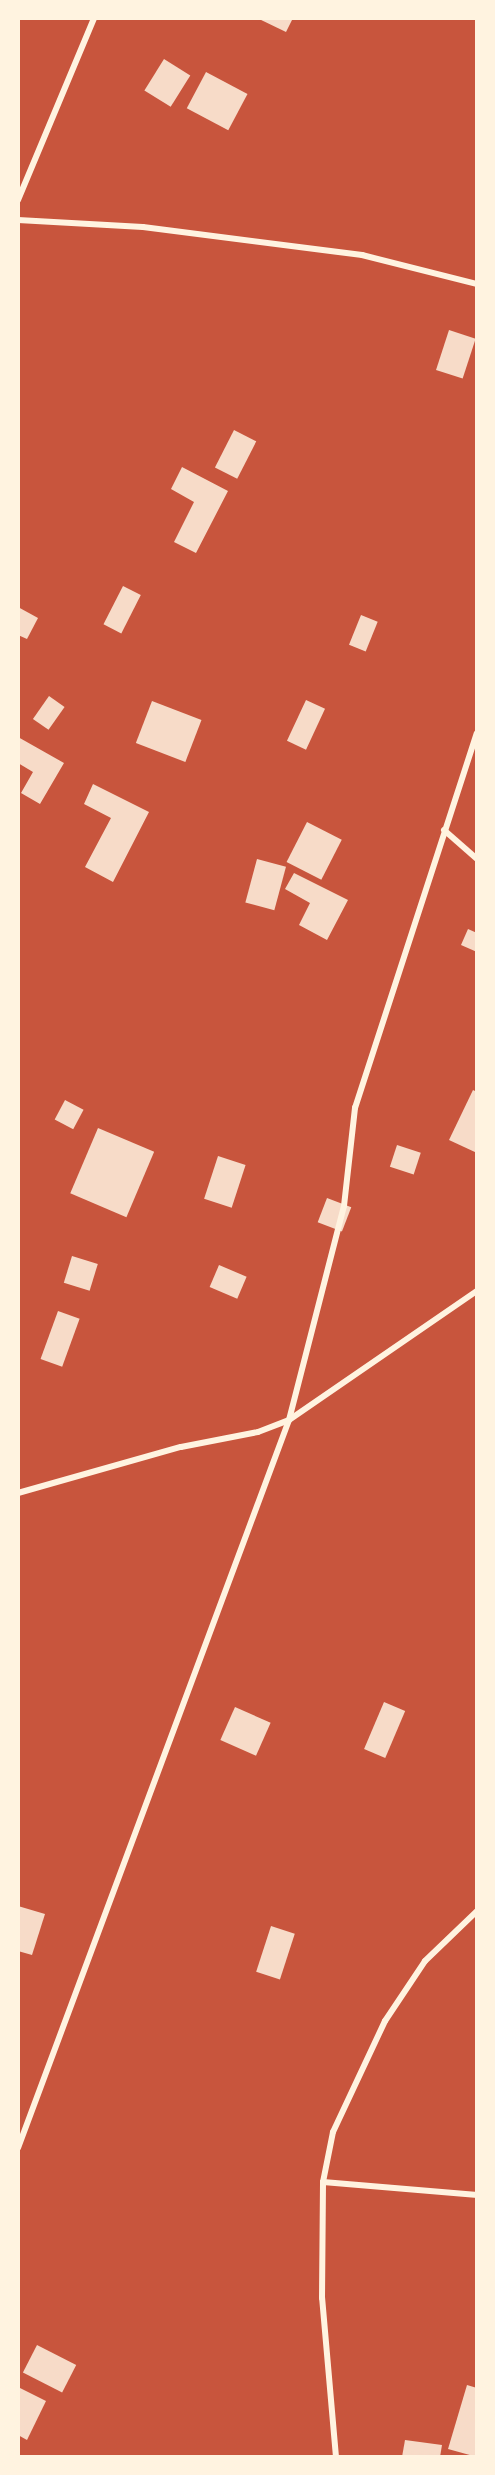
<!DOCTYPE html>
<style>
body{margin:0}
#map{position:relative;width:495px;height:2475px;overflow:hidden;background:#c8553d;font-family:"Archivo Narrow",sans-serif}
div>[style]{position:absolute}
.building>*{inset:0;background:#f7dbc8;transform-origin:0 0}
.minor>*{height:6px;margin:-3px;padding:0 3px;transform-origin:3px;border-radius:3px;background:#fff3e0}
span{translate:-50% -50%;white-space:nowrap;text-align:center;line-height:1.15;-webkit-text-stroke:6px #fff3e0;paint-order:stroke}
.frame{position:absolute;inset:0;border:20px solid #fff3e0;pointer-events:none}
</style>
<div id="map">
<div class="building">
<i style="clip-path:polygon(257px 18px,293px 18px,286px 32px)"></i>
<i style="left:164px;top:59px;width:31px;height:37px;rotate:32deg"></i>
<i style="left:206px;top:72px;width:47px;height:41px;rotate:28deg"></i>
<i style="left:449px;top:330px;width:28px;height:42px;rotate:18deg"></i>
<i style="left:234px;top:430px;width:25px;height:42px;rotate:27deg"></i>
<i style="clip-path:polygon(182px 467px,228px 491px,196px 553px,174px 542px,194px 502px,171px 489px)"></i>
<i style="left:123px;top:586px;width:20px;height:43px;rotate:27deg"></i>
<i style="clip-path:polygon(18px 607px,38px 618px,27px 639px,18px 635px)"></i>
<i style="left:361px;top:615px;width:18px;height:32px;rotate:22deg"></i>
<i style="left:49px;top:696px;width:19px;height:28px;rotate:35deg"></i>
<i style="left:306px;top:700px;width:21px;height:45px;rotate:25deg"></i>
<i style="left:152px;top:701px;width:53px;height:45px;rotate:21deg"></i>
<i style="clip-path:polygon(18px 737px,64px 763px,40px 804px,21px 793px,33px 772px,18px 763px)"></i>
<i style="clip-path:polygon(93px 784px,149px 812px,113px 882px,85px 867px,111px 818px,84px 804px)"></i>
<i style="left:307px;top:822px;width:39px;height:45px;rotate:27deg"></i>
<i style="left:257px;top:859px;width:30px;height:45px;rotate:15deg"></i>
<i style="clip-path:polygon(294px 873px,348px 900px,327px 940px,299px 925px,310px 903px,285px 889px)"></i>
<i style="clip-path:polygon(468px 929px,477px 933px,477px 952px,461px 945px)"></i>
<i style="clip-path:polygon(473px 1090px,477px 1092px,477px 1153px,449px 1140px)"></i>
<i style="left:65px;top:1100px;width:21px;height:22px;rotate:28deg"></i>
<i style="left:98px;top:1128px;width:61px;height:71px;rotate:23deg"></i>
<i style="left:397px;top:1145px;width:25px;height:23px;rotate:18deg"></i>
<i style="left:218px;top:1156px;width:29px;height:45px;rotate:18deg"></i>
<i style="left:327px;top:1198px;width:26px;height:26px;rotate:21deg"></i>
<i style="left:72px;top:1256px;width:27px;height:28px;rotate:17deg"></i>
<i style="left:219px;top:1265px;width:30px;height:24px;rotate:23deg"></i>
<i style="left:58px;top:1311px;width:23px;height:51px;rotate:20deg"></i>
<i style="left:384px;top:1702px;width:23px;height:51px;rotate:23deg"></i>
<i style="left:235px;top:1707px;width:39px;height:36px;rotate:24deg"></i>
<i style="clip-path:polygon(18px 1906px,45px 1914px,32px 1955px,18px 1951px)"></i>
<i style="left:271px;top:1926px;width:25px;height:48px;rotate:18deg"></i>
<i style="left:37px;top:2345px;width:44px;height:31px;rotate:27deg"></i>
<i style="clip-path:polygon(467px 2385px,477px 2388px,477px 2457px,448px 2449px)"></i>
<i style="clip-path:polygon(18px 2387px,46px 2401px,27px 2440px,18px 2435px)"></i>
<i style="clip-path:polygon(405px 2440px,442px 2445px,440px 2457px,402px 2457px)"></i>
</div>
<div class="minor">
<i style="left:18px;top:200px;width:197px;rotate:-67.3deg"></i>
<i style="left:18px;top:220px;width:125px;rotate:3.2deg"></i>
<i style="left:143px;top:227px;width:221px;rotate:7.3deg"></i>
<i style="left:362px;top:255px;width:119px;rotate:14.2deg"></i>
<i style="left:444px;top:830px;width:44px;rotate:41.3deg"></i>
<i style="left:18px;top:1493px;width:169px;rotate:-15.8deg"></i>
<i style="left:181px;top:1447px;width:78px;rotate:-11deg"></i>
<i style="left:258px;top:1432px;width:33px;rotate:-21deg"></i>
<i style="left:289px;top:1420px;width:228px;rotate:-34.5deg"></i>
<i style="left:18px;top:2148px;width:777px;rotate:-69.58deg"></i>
<i style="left:289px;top:1420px;width:221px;rotate:-75.6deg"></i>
<i style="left:344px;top:1206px;width:99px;rotate:-83.6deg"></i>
<i style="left:355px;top:1108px;width:394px;rotate:-72deg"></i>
<i style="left:323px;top:2182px;width:155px;rotate:4.8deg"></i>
<i style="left:336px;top:2457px;width:160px;rotate:-95deg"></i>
<i style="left:322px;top:2298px;width:116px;rotate:-89.5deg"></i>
<i style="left:323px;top:2182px;width:51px;rotate:-78.7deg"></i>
<i style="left:333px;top:2132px;width:123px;rotate:-64.9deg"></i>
<i style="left:385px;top:2021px;width:72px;rotate:-56.3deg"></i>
<i style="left:425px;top:1961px;width:72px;rotate:-43.9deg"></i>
</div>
<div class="frame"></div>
</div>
